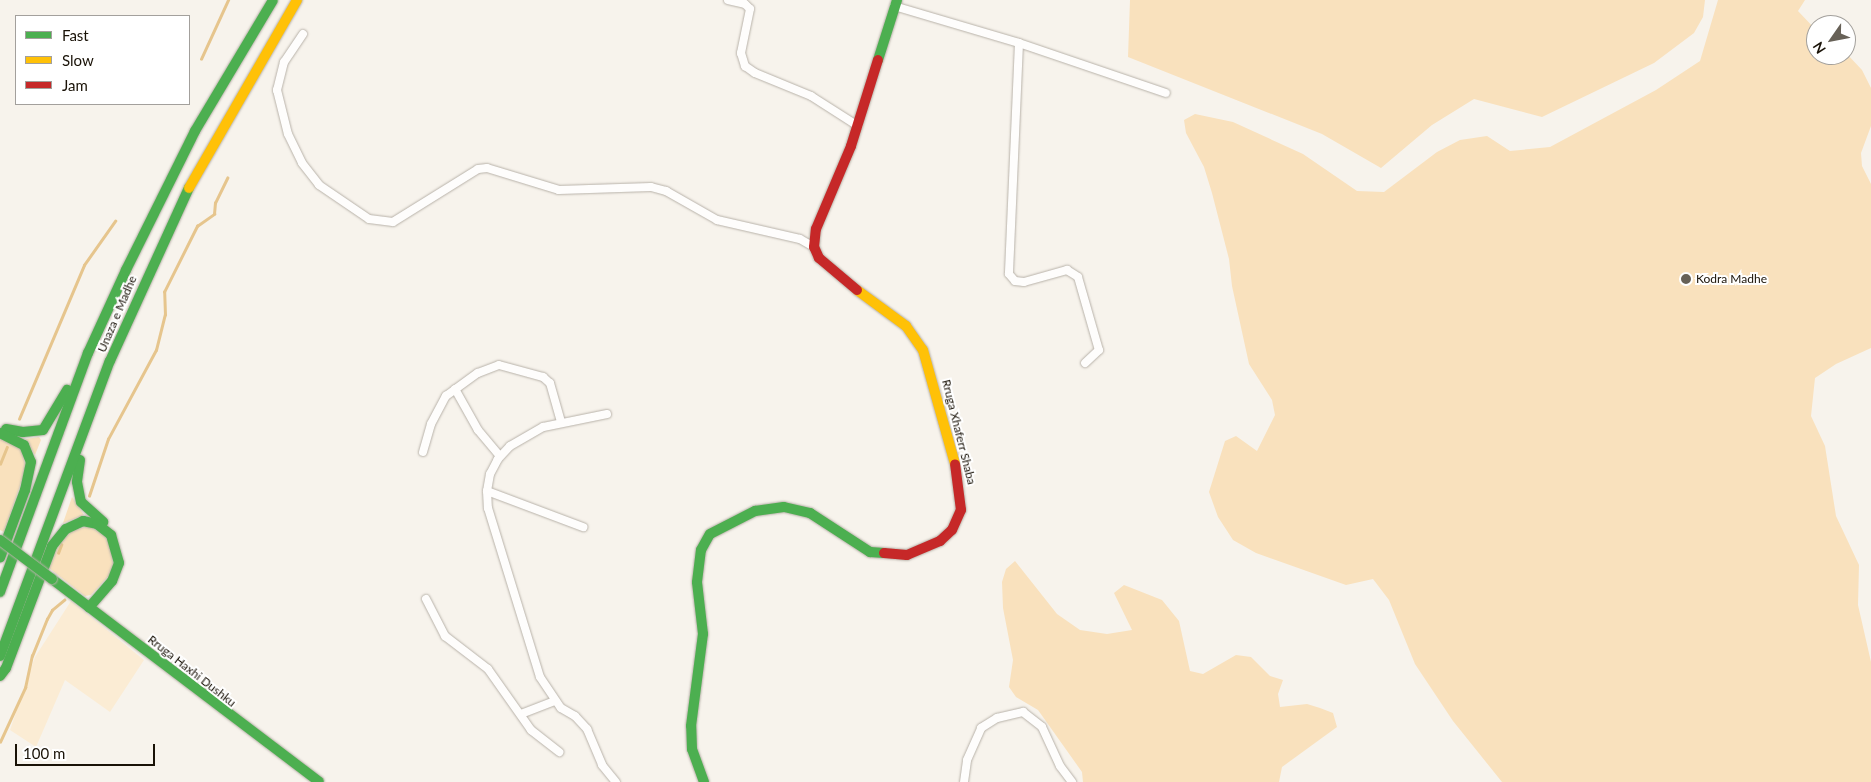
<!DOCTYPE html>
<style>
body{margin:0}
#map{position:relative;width:1871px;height:782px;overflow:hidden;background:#f7f3ec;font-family:Lato,sans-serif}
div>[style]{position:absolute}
.built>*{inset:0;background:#fbecd4}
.green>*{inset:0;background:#f9e1bd}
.stream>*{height:2.5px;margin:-1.25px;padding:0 1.25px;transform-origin:1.25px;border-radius:1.25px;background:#e6c58d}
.roads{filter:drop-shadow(0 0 1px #b8b2a9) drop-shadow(0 0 1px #b8b2a9)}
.street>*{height:8px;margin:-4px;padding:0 4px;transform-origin:4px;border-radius:4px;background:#fefdfc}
.fast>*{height:10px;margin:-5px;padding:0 5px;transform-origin:5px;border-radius:5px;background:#4caf50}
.slow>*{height:10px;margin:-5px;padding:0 5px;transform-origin:5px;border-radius:5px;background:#ffc107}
.jam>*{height:10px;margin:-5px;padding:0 5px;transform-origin:5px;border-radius:5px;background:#c62828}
.bridges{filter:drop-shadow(0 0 1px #b8b2a9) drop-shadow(0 0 1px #b8b2a9)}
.fast-bridge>*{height:10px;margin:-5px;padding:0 5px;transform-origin:5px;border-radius:5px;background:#4caf50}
.dots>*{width:14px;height:14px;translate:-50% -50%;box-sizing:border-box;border:2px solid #fff;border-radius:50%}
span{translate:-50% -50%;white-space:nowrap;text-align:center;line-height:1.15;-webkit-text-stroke:4px #fff;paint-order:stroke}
.poi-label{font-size:12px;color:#191207}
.left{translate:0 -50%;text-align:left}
.street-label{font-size:12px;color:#191207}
.legend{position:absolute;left:15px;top:15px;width:175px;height:90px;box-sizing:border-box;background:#fff;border:1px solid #a3a09c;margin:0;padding:6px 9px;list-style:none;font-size:15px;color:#191207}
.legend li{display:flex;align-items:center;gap:10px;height:25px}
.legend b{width:25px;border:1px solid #a3a09c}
.north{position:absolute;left:1806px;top:15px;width:50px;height:50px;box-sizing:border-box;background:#fff;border:1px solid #a3a09c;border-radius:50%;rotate:237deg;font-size:14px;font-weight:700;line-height:20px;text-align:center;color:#191207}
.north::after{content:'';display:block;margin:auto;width:18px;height:22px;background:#676157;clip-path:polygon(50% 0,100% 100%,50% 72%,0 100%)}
.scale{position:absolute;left:15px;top:744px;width:140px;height:22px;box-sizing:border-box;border:2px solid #191207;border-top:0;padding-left:6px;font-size:15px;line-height:18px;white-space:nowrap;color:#191207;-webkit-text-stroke:4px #fff;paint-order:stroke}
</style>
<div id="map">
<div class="built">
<i style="clip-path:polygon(71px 601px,144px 660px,110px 712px,65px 680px,36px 747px,10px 730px,35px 657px)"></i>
</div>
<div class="green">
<i style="clip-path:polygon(1130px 0,1705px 0,1703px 17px,1694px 33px,1654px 63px,1542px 117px,1474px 99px,1432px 125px,1381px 168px,1322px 134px,1128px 57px)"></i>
<i style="clip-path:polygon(1718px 0,1805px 0,1798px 11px,1816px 30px,1816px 55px,1846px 53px,1862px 70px,1871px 88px,1871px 126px,1861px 153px,1862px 166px,1871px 184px,1871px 348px,1836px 364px,1815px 378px,1811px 416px,1825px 446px,1836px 516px,1859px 565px,1858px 605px,1871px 662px,1871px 782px,1502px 782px,1453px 721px,1415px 664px,1389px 600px,1373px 579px,1346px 585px,1256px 553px,1233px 540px,1218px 517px,1209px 492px,1225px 441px,1236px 436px,1257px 451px,1275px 415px,1272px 400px,1249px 364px,1232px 286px,1229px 259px,1212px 193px,1204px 167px,1186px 133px,1184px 120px,1195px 114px,1233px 122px,1303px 154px,1357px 191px,1384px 192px,1437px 152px,1460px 140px,1487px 136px,1510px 151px,1550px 147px,1656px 90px,1700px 61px)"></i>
<i style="clip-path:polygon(0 436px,21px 448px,26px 468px,4px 532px,0 530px)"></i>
<i style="clip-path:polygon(39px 437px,41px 440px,35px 455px,26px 439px)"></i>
<i style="clip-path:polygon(72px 497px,84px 515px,63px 523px)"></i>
<i style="clip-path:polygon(90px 526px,110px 540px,114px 570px,91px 595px,85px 596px,49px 568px,57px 546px,71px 531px)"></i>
<i style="clip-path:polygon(1015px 561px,1057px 614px,1080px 630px,1107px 634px,1132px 630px,1114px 593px,1124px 585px,1162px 600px,1179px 621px,1190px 671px,1203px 674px,1236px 655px,1251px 657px,1270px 676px,1283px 680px,1278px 694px,1280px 707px,1307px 704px,1320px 708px,1333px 713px,1337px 727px,1282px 767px,1279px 782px,1083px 782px,1082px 772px,1038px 710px,1016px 697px,1009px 687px,1013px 660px,1003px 608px,1002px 582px,1006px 569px)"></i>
</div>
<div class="stream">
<i style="left:201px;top:59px;width:65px;rotate:-65.4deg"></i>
<i style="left:19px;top:419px;width:167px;rotate:-67.1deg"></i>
<i style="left:84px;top:265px;width:54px;rotate:-54.8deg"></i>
<i style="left:0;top:464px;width:18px;rotate:-68deg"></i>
<i style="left:89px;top:496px;width:60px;rotate:-71.6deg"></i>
<i style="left:108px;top:439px;width:101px;rotate:-61.7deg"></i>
<i style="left:156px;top:350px;width:36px;rotate:-76deg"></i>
<i style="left:165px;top:315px;width:23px;rotate:-92deg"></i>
<i style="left:164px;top:292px;width:74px;rotate:-63.4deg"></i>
<i style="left:197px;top:226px;width:21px;rotate:-35deg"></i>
<i style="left:214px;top:214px;width:11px;rotate:-85deg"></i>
<i style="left:215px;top:203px;width:28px;rotate:-64deg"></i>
<i style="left:58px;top:553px;width:9px;rotate:-69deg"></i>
<i style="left:0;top:742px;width:60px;rotate:-65.2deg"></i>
<i style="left:25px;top:688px;width:33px;rotate:-78deg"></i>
<i style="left:32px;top:656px;width:40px;rotate:-68deg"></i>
<i style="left:47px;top:619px;width:10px;rotate:-61deg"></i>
<i style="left:52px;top:610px;width:16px;rotate:-40deg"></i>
</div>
<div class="roads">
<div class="street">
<i style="left:728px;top:0;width:17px;rotate:13deg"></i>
<i style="left:745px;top:4px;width:7px;rotate:45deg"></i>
<i style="left:750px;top:9px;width:45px;rotate:101.6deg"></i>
<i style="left:741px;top:53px;width:14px;rotate:73deg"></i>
<i style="left:745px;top:66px;width:12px;rotate:35deg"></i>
<i style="left:755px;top:73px;width:61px;rotate:22.3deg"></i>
<i style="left:811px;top:96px;width:56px;rotate:32.6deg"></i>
<i style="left:894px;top:6px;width:130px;rotate:16.5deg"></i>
<i style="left:1019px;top:43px;width:155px;rotate:18.8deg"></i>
<i style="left:303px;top:34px;width:34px;rotate:124deg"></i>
<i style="left:284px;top:62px;width:29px;rotate:104deg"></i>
<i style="left:277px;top:90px;width:45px;rotate:76deg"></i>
<i style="left:288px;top:134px;width:32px;rotate:64deg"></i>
<i style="left:302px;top:163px;width:28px;rotate:52deg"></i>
<i style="left:319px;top:185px;width:60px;rotate:34.2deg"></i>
<i style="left:369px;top:219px;width:24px;rotate:7deg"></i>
<i style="left:393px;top:222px;width:100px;rotate:-31.9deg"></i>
<i style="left:478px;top:169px;width:9px;rotate:-6deg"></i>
<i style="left:487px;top:168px;width:75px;rotate:17deg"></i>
<i style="left:559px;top:190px;width:92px;rotate:-1.9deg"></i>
<i style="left:651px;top:187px;width:16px;rotate:15deg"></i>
<i style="left:666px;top:191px;width:59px;rotate:29.6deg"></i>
<i style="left:717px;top:220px;width:85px;rotate:12.9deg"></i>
<i style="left:800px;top:239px;width:16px;rotate:30deg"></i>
<i style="left:1019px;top:43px;width:231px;rotate:92.5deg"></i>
<i style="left:1009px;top:274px;width:9px;rotate:49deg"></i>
<i style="left:1015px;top:281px;width:9px;rotate:6deg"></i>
<i style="left:1024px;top:282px;width:45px;rotate:-15.6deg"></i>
<i style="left:1067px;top:270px;width:13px;rotate:32deg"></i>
<i style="left:1078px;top:277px;width:76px;rotate:74deg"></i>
<i style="left:1099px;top:350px;width:19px;rotate:137deg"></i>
<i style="left:455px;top:389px;width:47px;rotate:60.7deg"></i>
<i style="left:478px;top:430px;width:34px;rotate:50deg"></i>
<i style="left:607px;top:414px;width:65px;rotate:168.5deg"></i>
<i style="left:543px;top:427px;width:38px;rotate:150deg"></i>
<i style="left:510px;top:446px;width:18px;rotate:133deg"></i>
<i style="left:498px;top:459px;width:17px;rotate:118deg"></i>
<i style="left:490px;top:474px;width:17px;rotate:100deg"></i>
<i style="left:487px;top:491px;width:17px;rotate:87deg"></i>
<i style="left:488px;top:508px;width:177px;rotate:72.9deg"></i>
<i style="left:540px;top:677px;width:37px;rotate:56deg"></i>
<i style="left:561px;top:708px;width:16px;rotate:30deg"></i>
<i style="left:575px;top:716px;width:18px;rotate:47deg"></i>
<i style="left:587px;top:729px;width:39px;rotate:67deg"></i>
<i style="left:602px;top:765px;width:22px;rotate:51deg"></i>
<i style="left:423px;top:452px;width:29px;rotate:-74deg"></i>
<i style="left:431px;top:424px;width:32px;rotate:-62deg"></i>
<i style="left:446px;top:396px;width:39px;rotate:-36deg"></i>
<i style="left:478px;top:373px;width:22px;rotate:-21deg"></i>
<i style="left:499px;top:365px;width:46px;rotate:15.3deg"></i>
<i style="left:543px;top:377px;width:9px;rotate:41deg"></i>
<i style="left:550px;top:383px;width:41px;rotate:74.2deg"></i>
<i style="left:487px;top:491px;width:103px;rotate:20.6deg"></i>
<i style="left:426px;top:599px;width:42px;rotate:62.8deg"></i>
<i style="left:445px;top:636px;width:54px;rotate:37.5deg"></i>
<i style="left:488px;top:669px;width:75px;rotate:54.8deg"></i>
<i style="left:531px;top:730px;width:36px;rotate:38deg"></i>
<i style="left:521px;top:714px;width:36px;rotate:-21deg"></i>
<i style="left:964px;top:782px;width:22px;rotate:-82deg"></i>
<i style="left:967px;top:760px;width:35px;rotate:-66deg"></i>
<i style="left:981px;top:728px;width:19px;rotate:-32deg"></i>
<i style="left:997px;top:718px;width:27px;rotate:-13deg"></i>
<i style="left:1023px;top:712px;width:24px;rotate:38deg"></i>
<i style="left:1042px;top:727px;width:43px;rotate:65.2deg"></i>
<i style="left:1060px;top:766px;width:20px;rotate:53deg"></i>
</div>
<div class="fast">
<i style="left:878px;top:60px;width:63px;rotate:-72.4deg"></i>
<i style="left:6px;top:429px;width:17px;rotate:10deg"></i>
<i style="left:23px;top:432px;width:20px;rotate:-6deg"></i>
<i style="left:43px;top:430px;width:47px;rotate:-59deg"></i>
<i style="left:0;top:433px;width:27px;rotate:27deg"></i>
<i style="left:24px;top:445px;width:18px;rotate:68deg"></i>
<i style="left:31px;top:462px;width:29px;rotate:102deg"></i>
<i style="left:25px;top:490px;width:72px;rotate:110.2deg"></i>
<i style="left:80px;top:460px;width:22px;rotate:98deg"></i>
<i style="left:77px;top:482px;width:20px;rotate:79deg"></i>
<i style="left:81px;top:502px;width:30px;rotate:42deg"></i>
<i style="left:52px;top:579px;width:335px;rotate:37.2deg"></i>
<i style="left:0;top:592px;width:255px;rotate:-69.8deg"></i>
<i style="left:88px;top:353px;width:91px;rotate:-65.4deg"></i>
<i style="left:126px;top:270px;width:155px;rotate:-63.6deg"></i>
<i style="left:195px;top:131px;width:152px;rotate:-59.2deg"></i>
<i style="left:0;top:656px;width:315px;rotate:-69.6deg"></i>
<i style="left:110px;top:361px;width:190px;rotate:-65.5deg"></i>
<i style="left:0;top:676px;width:10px;rotate:-53deg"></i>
<i style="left:6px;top:668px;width:130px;rotate:-69.3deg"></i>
<i style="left:52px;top:546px;width:22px;rotate:-51deg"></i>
<i style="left:66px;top:529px;width:19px;rotate:-25deg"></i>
<i style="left:83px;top:521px;width:14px;rotate:12deg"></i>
<i style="left:97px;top:524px;width:18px;rotate:38deg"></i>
<i style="left:111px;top:535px;width:29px;rotate:74deg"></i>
<i style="left:119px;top:563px;width:19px;rotate:111deg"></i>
<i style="left:112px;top:581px;width:35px;rotate:131deg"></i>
<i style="left:704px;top:782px;width:35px;rotate:-110deg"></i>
<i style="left:692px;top:749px;width:23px;rotate:-92deg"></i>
<i style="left:691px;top:726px;width:93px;rotate:-82.6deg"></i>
<i style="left:703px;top:634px;width:52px;rotate:-96.6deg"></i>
<i style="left:697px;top:582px;width:32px;rotate:-83deg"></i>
<i style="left:701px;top:550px;width:18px;rotate:-61deg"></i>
<i style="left:710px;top:534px;width:51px;rotate:-27.1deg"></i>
<i style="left:755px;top:511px;width:29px;rotate:-8deg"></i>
<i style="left:784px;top:507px;width:27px;rotate:13deg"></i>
<i style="left:810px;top:513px;width:72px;rotate:33deg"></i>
<i style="left:870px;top:552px;width:14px;rotate:4deg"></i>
</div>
<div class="slow">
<i style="left:189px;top:188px;width:217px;rotate:-60.1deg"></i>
<i style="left:857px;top:290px;width:61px;rotate:36.3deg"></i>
<i style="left:906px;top:326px;width:29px;rotate:55deg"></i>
<i style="left:923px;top:350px;width:118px;rotate:74.3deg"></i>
</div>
<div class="jam">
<i style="left:857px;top:290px;width:50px;rotate:-139.9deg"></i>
<i style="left:819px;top:258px;width:12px;rotate:-114deg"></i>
<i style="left:814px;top:247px;width:18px;rotate:-84deg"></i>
<i style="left:816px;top:229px;width:90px;rotate:-67.1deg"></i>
<i style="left:851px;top:146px;width:90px;rotate:-72.6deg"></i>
<i style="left:884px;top:553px;width:23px;rotate:5deg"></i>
<i style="left:907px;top:555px;width:36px;rotate:-23deg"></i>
<i style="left:940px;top:541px;width:16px;rotate:-43deg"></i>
<i style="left:952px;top:530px;width:22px;rotate:-66deg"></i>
<i style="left:961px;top:510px;width:46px;rotate:-97.4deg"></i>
</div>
</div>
<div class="bridges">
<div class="fast-bridge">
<i style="left:0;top:540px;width:65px;rotate:36.9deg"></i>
</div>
</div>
<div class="dots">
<i style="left:1686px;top:279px;background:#676157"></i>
</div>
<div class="poi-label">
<span class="left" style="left:1696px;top:279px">Kodra Madhe</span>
</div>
<div class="street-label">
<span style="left:117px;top:314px;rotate:-67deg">Unaza e Madhe</span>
<span style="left:959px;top:432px;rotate:76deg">Rruga Xhaferr Shaba</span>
<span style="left:192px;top:671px;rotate:38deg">Rruga Haxhi Dushku</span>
</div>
<ul class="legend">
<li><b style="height:6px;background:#4caf50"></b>Fast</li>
<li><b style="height:6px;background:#ffc107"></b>Slow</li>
<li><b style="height:6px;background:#c62828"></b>Jam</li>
</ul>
<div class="north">N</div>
<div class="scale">100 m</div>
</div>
